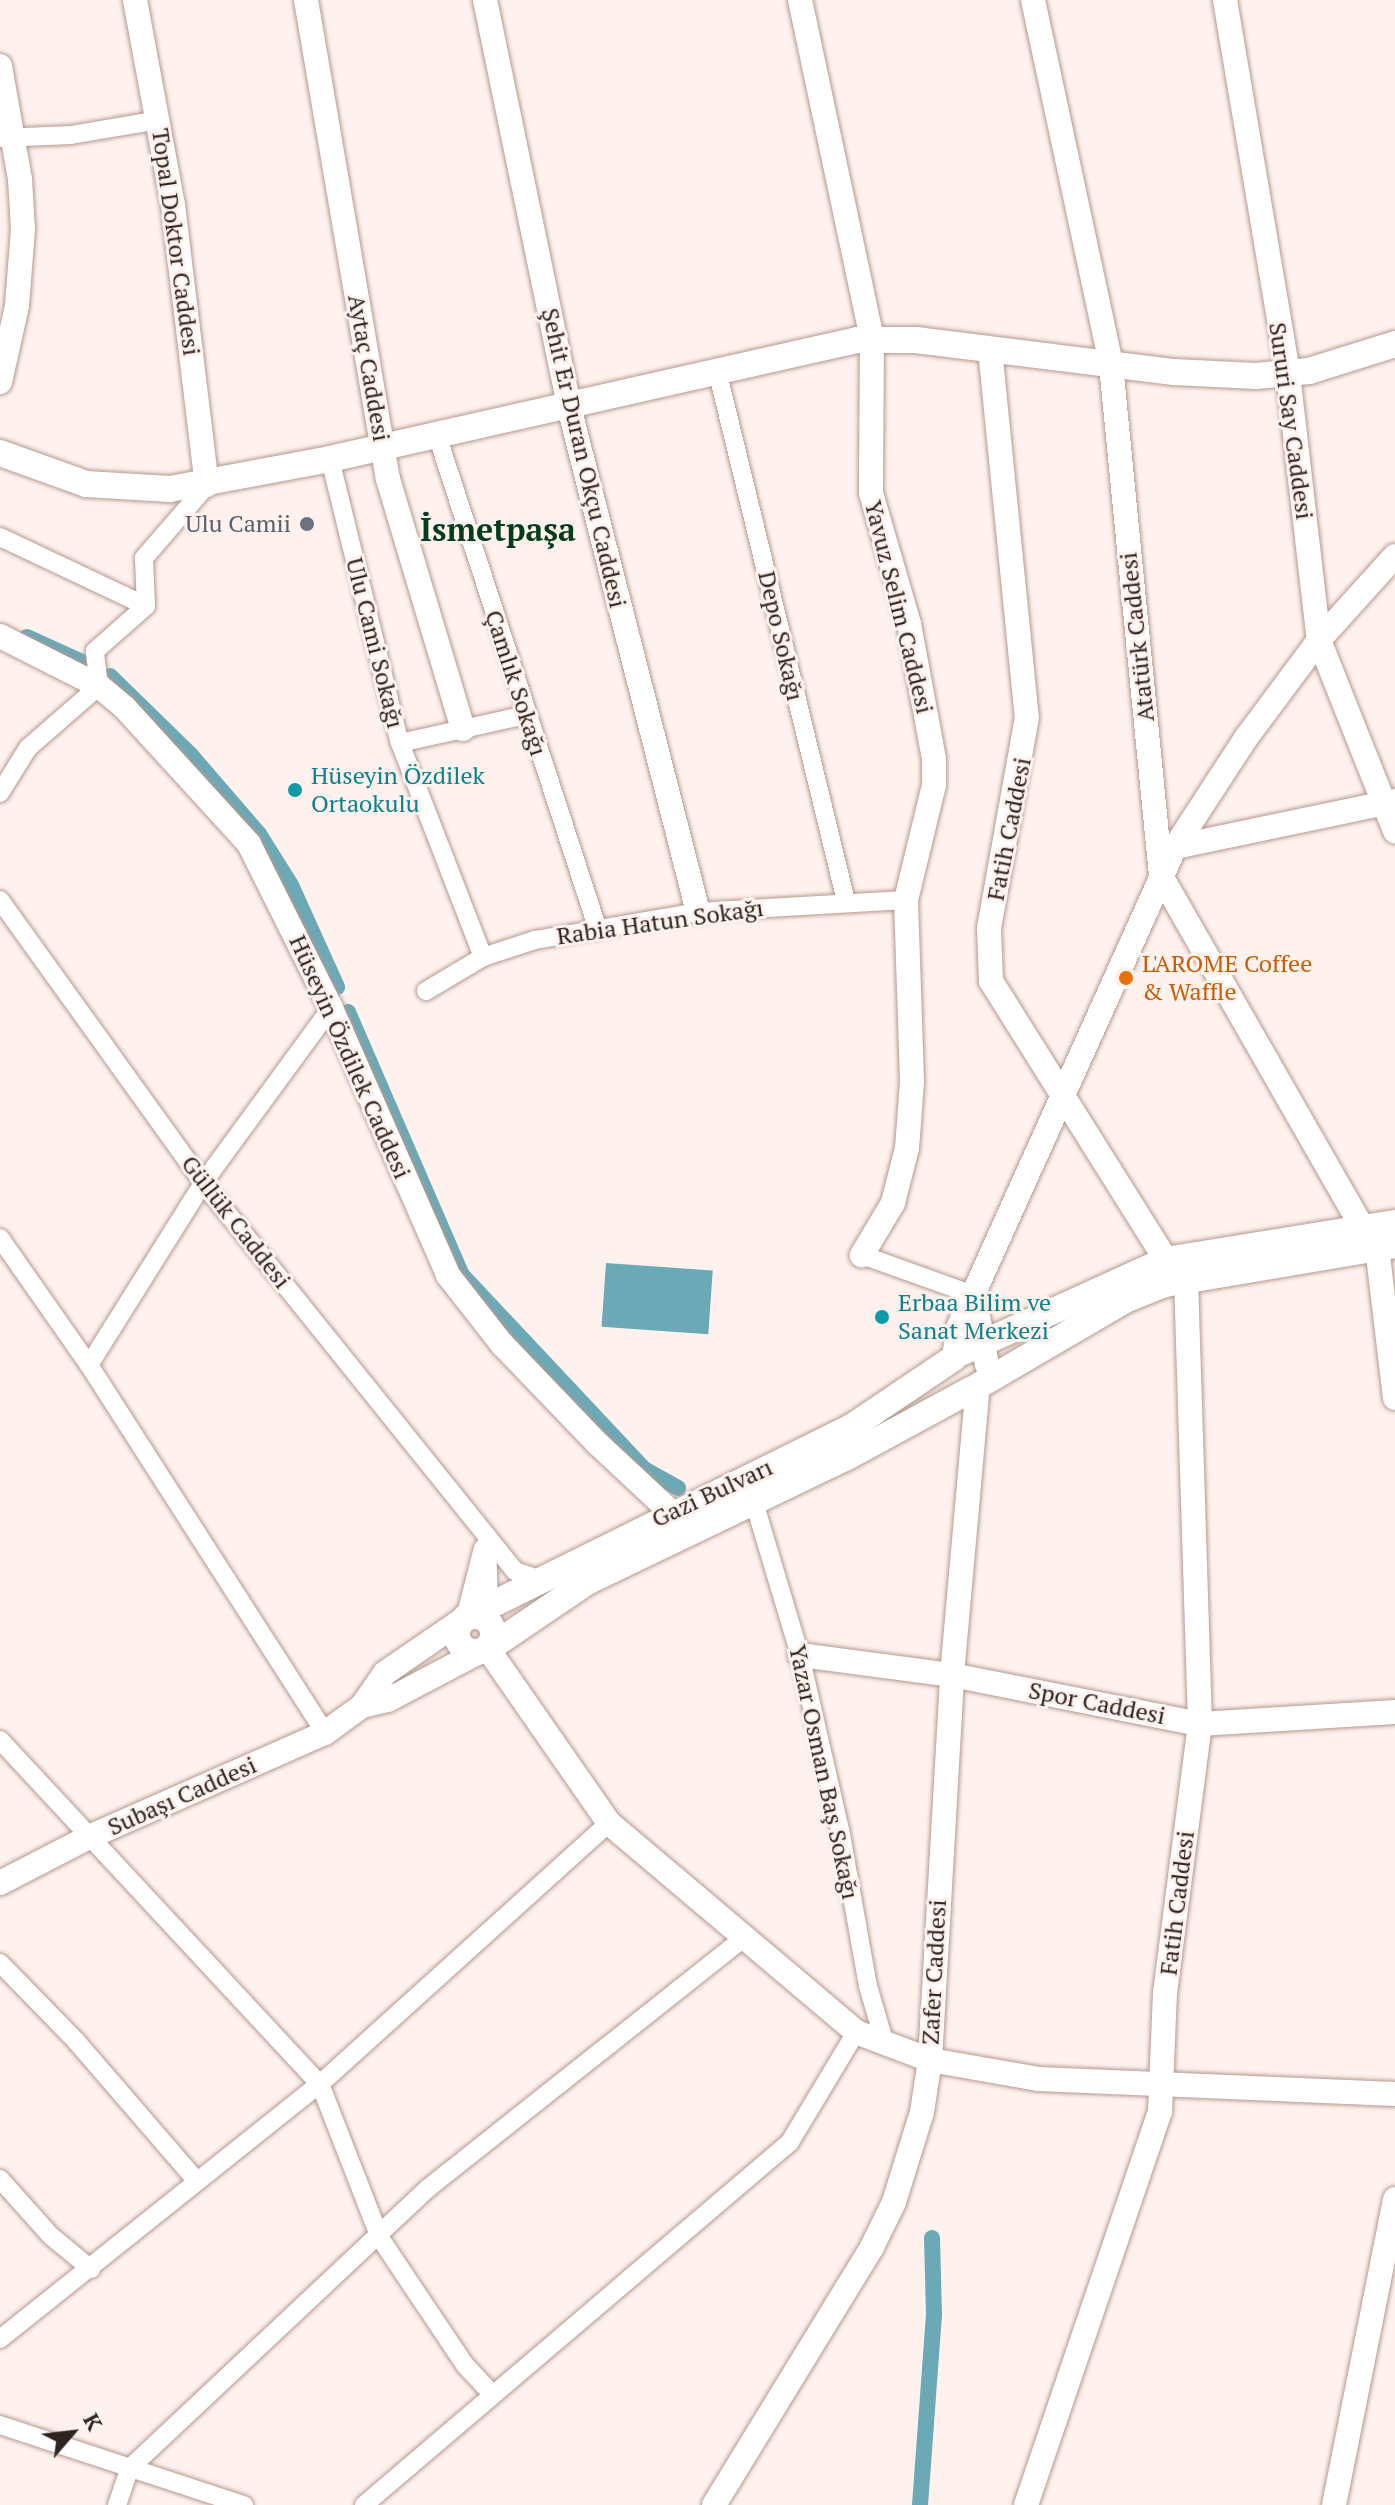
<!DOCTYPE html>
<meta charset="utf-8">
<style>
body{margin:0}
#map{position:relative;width:1395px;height:2505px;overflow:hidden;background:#fff2ee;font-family:"PT Serif",serif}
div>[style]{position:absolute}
.water>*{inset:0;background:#6ca9b6;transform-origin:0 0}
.canal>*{height:16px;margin:-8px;padding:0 8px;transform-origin:8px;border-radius:8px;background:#6ca9b6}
.roads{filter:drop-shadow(0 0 2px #b4998f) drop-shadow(0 0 2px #b4998f)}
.minor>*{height:18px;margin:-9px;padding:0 9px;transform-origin:9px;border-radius:9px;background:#fff}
.tertiary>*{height:24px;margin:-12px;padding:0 12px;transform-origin:12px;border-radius:12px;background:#fff}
.secondary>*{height:26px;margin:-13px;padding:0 13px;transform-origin:13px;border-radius:13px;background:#fff}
.secondary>.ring{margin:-13px;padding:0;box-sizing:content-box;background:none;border:26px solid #fff;border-radius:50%}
.dots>*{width:22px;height:22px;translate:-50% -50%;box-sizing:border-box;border:4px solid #fff2ee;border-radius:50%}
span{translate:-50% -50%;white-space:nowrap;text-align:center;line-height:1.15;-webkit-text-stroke:6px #fff2ee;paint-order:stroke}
.street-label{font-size:24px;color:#2f2420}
.worship-label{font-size:24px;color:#5b616d}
.right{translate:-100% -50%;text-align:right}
.culture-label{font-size:24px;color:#0d838f}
.left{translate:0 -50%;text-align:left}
.food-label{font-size:24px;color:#c56008}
.district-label{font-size:32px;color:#043d1c;font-weight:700}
.north{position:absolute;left:32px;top:2393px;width:80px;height:80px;-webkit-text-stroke:6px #fff2ee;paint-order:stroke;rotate:62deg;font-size:22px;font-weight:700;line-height:32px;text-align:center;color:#2f2420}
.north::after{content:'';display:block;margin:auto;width:28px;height:36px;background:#2f2420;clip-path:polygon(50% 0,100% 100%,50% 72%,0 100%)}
</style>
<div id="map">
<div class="water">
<i style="left:606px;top:1263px;width:107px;height:64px;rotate:4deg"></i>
</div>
<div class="canal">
<i style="left:27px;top:637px;width:63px;rotate:24.5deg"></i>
<i style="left:110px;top:676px;width:112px;rotate:44.3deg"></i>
<i style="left:190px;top:754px;width:106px;rotate:49.2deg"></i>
<i style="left:259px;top:834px;width:60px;rotate:57.9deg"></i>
<i style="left:291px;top:885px;width:112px;rotate:65.7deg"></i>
<i style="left:348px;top:1012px;width:287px;rotate:66.6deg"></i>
<i style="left:462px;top:1275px;width:266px;rotate:46.8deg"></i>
<i style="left:644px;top:1469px;width:39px;rotate:29deg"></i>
<i style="left:920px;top:2505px;width:191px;rotate:-85.8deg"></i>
<i style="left:934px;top:2315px;width:77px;rotate:-91.5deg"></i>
</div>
<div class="roads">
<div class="minor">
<i style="left:0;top:138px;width:71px;rotate:-2.4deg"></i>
<i style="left:71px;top:135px;width:90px;rotate:-9.6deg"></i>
<i style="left:717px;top:370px;width:546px;rotate:76.35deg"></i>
<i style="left:437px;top:435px;width:521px;rotate:71.98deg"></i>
<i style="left:330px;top:459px;width:292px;rotate:76.2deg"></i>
<i style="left:400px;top:743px;width:230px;rotate:68.8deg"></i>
<i style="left:0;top:537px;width:161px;rotate:25.3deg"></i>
<i style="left:400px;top:743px;width:129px;rotate:-12.5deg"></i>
<i style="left:0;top:793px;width:53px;rotate:-58.1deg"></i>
<i style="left:28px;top:748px;width:94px;rotate:-41.1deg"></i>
<i style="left:99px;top:686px;width:35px;rotate:-97deg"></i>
<i style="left:95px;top:651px;width:68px;rotate:-41.4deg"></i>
<i style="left:146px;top:606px;width:48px;rotate:-92.4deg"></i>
<i style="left:144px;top:558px;width:96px;rotate:-49.2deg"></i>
<i style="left:0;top:900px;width:348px;rotate:54.3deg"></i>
<i style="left:203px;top:1183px;width:498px;rotate:51.2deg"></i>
<i style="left:515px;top:1571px;width:24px;rotate:19deg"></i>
<i style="left:426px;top:991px;width:66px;rotate:-30.8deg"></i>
<i style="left:483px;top:957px;width:55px;rotate:-18.1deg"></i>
<i style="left:535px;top:940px;width:165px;rotate:-9.7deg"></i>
<i style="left:698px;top:912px;width:208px;rotate:-3.3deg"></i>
<i style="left:0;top:1238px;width:155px;rotate:55deg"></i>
<i style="left:89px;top:1365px;width:437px;rotate:57.3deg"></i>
<i style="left:862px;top:1255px;width:119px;rotate:19.7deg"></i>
<i style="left:89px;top:1365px;width:215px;rotate:-57.9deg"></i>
<i style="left:203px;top:1183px;width:217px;rotate:-53.8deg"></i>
<i style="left:754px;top:1502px;width:160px;rotate:73.3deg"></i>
<i style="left:800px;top:1655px;width:179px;rotate:77.1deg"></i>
<i style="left:840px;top:1829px;width:159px;rotate:79.9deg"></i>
<i style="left:868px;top:1986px;width:60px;rotate:73.7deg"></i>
<i style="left:487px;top:1536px;width:78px;rotate:88.5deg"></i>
<i style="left:465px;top:1618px;width:72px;rotate:-75.6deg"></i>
<i style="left:0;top:1740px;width:470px;rotate:47.1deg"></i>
<i style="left:320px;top:2084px;width:165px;rotate:68.7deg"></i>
<i style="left:380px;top:2238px;width:153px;rotate:56.2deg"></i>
<i style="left:465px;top:2365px;width:40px;rotate:47deg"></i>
<i style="left:0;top:1963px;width:109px;rotate:45.7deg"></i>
<i style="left:76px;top:2041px;width:184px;rotate:49.2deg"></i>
<i style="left:0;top:2179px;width:76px;rotate:48.2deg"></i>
<i style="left:51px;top:2236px;width:52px;rotate:39.5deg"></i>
<i style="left:0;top:2339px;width:409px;rotate:-38.6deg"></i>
<i style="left:320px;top:2084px;width:389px;rotate:-42.1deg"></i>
<i style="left:0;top:2425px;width:257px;rotate:18.2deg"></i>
<i style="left:117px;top:2505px;width:39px;rotate:-71deg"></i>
<i style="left:130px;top:2468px;width:407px;rotate:-43.2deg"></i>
<i style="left:427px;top:2189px;width:402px;rotate:-38.4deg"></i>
<i style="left:364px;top:2505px;width:560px;rotate:-40.43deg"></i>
<i style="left:790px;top:2142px;width:128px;rotate:-59deg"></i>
</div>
<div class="tertiary">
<i style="left:135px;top:0;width:208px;rotate:79.5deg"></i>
<i style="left:173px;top:205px;width:282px;rotate:83.1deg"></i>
<i style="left:306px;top:0;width:486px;rotate:80.3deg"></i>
<i style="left:388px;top:479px;width:261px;rotate:73.3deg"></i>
<i style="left:485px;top:0;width:416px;rotate:78.3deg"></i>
<i style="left:569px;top:407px;width:521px;rotate:75.67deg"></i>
<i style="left:800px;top:0;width:346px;rotate:78deg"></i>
<i style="left:872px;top:338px;width:155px;rotate:90.4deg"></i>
<i style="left:871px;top:493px;width:136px;rotate:73.8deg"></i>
<i style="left:909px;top:624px;width:137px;rotate:79.5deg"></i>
<i style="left:934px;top:759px;width:26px;rotate:90deg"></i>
<i style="left:934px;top:785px;width:118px;rotate:103.7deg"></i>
<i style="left:906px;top:900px;width:182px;rotate:88.1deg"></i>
<i style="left:912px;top:1082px;width:66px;rotate:94.3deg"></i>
<i style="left:907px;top:1148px;width:57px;rotate:104.3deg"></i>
<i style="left:893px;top:1203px;width:61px;rotate:120.8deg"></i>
<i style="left:1033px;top:0;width:373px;rotate:77.9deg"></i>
<i style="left:1111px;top:365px;width:513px;rotate:84.41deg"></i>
<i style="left:1161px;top:876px;width:406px;rotate:60.2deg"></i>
<i style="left:1225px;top:0;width:379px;rotate:80.4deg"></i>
<i style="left:1288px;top:374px;width:268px;rotate:83.4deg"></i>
<i style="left:1319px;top:640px;width:206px;rotate:68.3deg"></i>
<i style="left:0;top:66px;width:115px;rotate:80deg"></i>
<i style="left:20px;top:179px;width:50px;rotate:86.6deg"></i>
<i style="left:23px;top:229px;width:77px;rotate:94.5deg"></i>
<i style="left:17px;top:306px;width:78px;rotate:102.6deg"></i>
<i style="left:990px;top:349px;width:370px;rotate:84.3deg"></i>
<i style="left:1027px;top:717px;width:215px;rotate:100.2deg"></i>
<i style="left:989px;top:929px;width:52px;rotate:87.8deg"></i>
<i style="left:991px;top:981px;width:329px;rotate:57.9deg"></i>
<i style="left:0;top:636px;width:111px;rotate:26.8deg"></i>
<i style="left:99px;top:686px;width:34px;rotate:40deg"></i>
<i style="left:125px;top:708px;width:184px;rotate:47.6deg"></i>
<i style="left:249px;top:844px;width:183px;rotate:63.4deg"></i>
<i style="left:331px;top:1008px;width:292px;rotate:66.3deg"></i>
<i style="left:448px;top:1275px;width:88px;rotate:52deg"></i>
<i style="left:502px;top:1344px;width:139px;rotate:46.2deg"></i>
<i style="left:598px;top:1444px;width:100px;rotate:43deg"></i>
<i style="left:1175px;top:847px;width:225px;rotate:-11.8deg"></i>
<i style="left:1377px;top:1247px;width:152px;rotate:83.2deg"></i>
<i style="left:974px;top:1295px;width:71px;rotate:79.5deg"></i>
<i style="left:954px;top:1358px;width:30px;rotate:-82deg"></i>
<i style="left:958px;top:1328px;width:528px;rotate:-65.72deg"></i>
<i style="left:1175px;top:847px;width:130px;rotate:-56.9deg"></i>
<i style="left:1246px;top:738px;width:122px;rotate:-53.3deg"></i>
<i style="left:1319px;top:640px;width:113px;rotate:-47.9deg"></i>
<i style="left:488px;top:1649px;width:212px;rotate:55.2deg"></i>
<i style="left:609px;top:1823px;width:324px;rotate:40.2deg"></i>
<i style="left:856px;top:2032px;width:79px;rotate:20.7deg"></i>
<i style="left:930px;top:2060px;width:111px;rotate:9.9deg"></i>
<i style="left:1039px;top:2079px;width:356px;rotate:2.4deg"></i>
<i style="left:800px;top:1655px;width:153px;rotate:7.5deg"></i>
<i style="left:952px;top:1675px;width:253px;rotate:11.2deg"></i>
<i style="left:1200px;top:1724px;width:195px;rotate:-3.5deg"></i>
<i style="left:362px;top:1706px;width:40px;rotate:-55.1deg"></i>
<i style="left:385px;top:1673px;width:97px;rotate:-34.5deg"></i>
<i style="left:0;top:1883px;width:100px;rotate:-27.3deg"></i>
<i style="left:89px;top:1837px;width:258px;rotate:-23.8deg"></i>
<i style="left:325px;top:1733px;width:46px;rotate:-36.1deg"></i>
<i style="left:362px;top:1706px;width:27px;rotate:-13deg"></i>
<i style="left:388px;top:1700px;width:101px;rotate:-27.8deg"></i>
<i style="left:714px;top:2505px;width:303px;rotate:-58.5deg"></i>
<i style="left:872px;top:2247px;width:50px;rotate:-63.9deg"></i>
<i style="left:894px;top:2202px;width:94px;rotate:-72.7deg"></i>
<i style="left:922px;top:2112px;width:53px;rotate:-81.3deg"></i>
<i style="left:930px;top:2060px;width:386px;rotate:-86.7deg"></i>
<i style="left:952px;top:1675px;width:290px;rotate:-84.9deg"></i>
<i style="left:1026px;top:2505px;width:415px;rotate:-71.2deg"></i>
<i style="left:1160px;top:2112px;width:119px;rotate:-87.6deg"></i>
<i style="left:1165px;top:1993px;width:271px;rotate:-82.6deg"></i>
<i style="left:1200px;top:1724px;width:445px;rotate:-91.8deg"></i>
<i style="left:1334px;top:2505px;width:312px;rotate:-78.7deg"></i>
</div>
<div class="secondary">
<i style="left:0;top:453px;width:91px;rotate:19.8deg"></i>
<i style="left:86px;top:484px;width:84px;rotate:3.4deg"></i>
<i style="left:170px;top:489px;width:163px;rotate:-10.6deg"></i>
<i style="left:330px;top:459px;width:540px;rotate:-12.72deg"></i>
<i style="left:857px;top:340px;width:59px"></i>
<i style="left:916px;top:340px;width:260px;rotate:7.1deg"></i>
<i style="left:1174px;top:372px;width:82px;rotate:2.8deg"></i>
<i style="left:1256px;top:376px;width:53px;rotate:-5.4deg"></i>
<i style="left:1309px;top:371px;width:90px;rotate:-17.4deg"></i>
<i style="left:963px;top:1352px;width:223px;rotate:-24.4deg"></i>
<i style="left:1166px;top:1260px;width:232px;rotate:-9.2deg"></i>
<i style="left:978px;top:1386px;width:170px;rotate:-30.3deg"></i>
<i style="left:1125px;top:1300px;width:43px;rotate:-21.8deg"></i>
<i style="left:1165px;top:1284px;width:233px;rotate:-9.6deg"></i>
<i class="ring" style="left:457px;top:1616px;width:10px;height:10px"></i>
<i style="left:465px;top:1618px;width:433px;rotate:-26.3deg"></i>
<i style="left:853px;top:1426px;width:122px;rotate:-34deg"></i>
<i style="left:488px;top:1649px;width:120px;rotate:-34.1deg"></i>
<i style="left:587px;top:1582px;width:288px;rotate:-25.7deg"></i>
<i style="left:847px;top:1457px;width:142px;rotate:-28.5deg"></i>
</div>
</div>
<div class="dots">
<i style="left:307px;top:524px;background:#6b7280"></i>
<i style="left:295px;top:790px;background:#0f9aa8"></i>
<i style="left:1126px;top:978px;background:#e8710a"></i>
<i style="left:882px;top:1317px;background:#0f9aa8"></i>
</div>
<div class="street-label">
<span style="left:176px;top:242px;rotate:82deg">Topal Doktor Caddesi</span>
<span style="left:369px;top:368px;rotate:80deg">Aytaç Caddesi</span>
<span style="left:1291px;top:421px;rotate:82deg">Sururi Say Caddesi</span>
<span style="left:584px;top:458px;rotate:77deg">Şehit Er Duran Okçu Caddesi</span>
<span style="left:899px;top:607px;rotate:76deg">Yavuz Selim Caddesi</span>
<span style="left:781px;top:636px;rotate:77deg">Depo Sokağı</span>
<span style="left:1137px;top:637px;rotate:-96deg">Atatürk Caddesi</span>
<span style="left:375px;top:643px;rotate:76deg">Ulu Cami Sokağı</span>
<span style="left:516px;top:683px;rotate:72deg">Çamlık Sokağı</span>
<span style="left:1009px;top:829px;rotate:-79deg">Fatih Caddesi</span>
<span style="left:660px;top:922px;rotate:-8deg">Rabia Hatun Sokağı</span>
<span style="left:350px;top:1057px;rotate:66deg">Hüseyin Özdilek Caddesi</span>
<span style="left:236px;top:1222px;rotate:52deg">Güllük Caddesi</span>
<span style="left:712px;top:1493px;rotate:-25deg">Gazi Bulvarı</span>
<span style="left:1097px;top:1703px;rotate:11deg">Spor Caddesi</span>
<span style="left:824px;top:1772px;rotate:78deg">Yazar Osman Baş Sokağı</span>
<span style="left:182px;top:1796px;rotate:-24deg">Subaşı Caddesi</span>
<span style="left:1177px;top:1903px;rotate:-83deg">Fatih Caddesi</span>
<span style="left:934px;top:1972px;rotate:-87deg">Zafer Caddesi</span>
</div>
<div class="worship-label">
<span class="right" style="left:291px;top:524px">Ulu Camii</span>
</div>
<div class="culture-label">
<span class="left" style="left:311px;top:790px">Hüseyin Özdilek<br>Ortaokulu</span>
<span class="left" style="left:898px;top:1317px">Erbaa Bilim ve<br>Sanat Merkezi</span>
</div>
<div class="food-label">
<span class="left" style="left:1142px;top:978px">L'AROME Coffee<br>&amp; Waffle</span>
</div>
<div class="district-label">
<span style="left:498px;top:529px">İsmetpaşa</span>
</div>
<div class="north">K</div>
</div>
